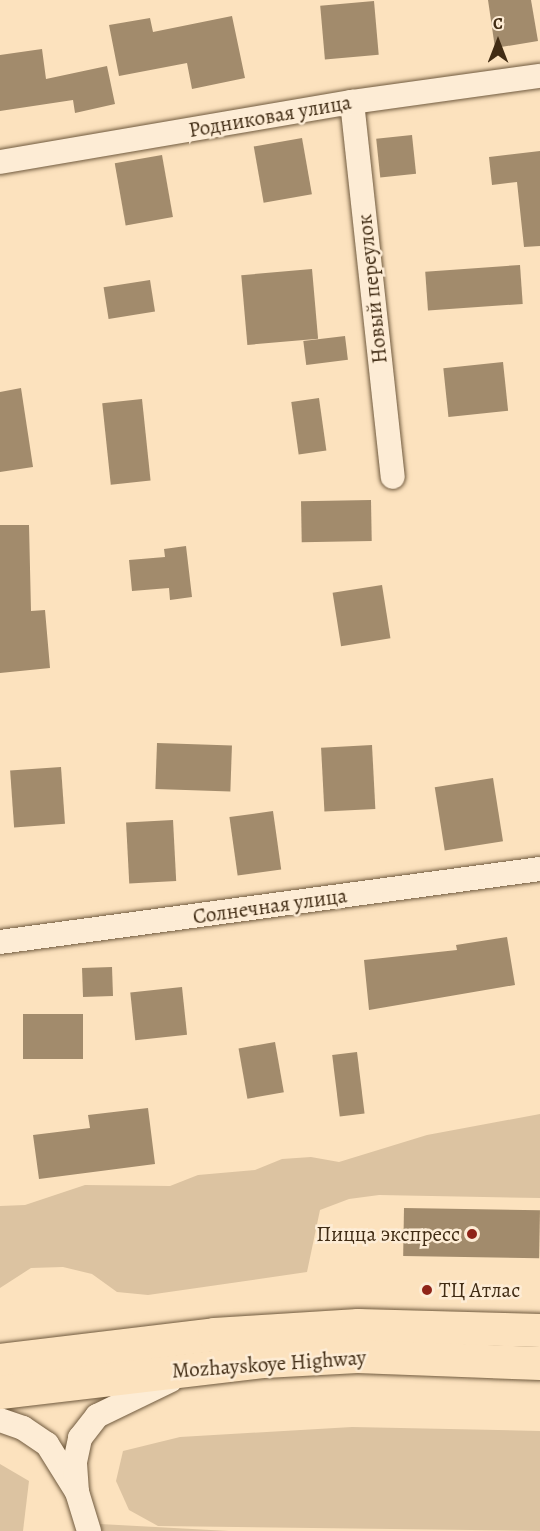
<!DOCTYPE html>
<meta charset="utf-8">
<style>
body{margin:0}
#map{position:relative;width:540px;height:1531px;overflow:hidden;background:#fce2be;font-family:Alegreya,serif}
div>[style]{position:absolute}
.green>*{inset:0;background:#dcc3a1}
.building>*{inset:0;background:#a28b6c;transform-origin:0 0}
.roads{filter:drop-shadow(0 0 2px #705a3e) drop-shadow(0 0 2px #705a3e)}
.minor>*{height:24px;margin:-12px;padding:0 12px;transform-origin:12px;border-radius:12px;background:#fdecd5}
.primary>*{height:33px;margin:-16.5px;padding:0 16.5px;transform-origin:16.5px;border-radius:16.5px;background:#fce2be}
.dots>*{width:16px;height:16px;translate:-50% -50%;box-sizing:border-box;border:3px solid #fdecd5;border-radius:50%}
span{translate:-50% -50%;white-space:nowrap;text-align:center;line-height:1.15;-webkit-text-stroke:5px #fdecd5;paint-order:stroke}
.street-label{font-size:21px;color:#412c14}
.poi-label{font-size:21px;color:#412c14}
.right{translate:-100% -50%;text-align:right}
.left{translate:0 -50%;text-align:left}
.north{position:absolute;left:468px;top:12px;width:60px;height:60px;-webkit-text-stroke:4px #fdecd5;paint-order:stroke;rotate:0deg;font-size:16px;font-weight:700;line-height:24px;text-align:center;color:#412c14}
.north::after{content:'';display:block;margin:auto;width:21px;height:27px;background:#412c14;clip-path:polygon(50% 0,100% 100%,50% 72%,0 100%)}
</style>
<div id="map">
<div class="green">
<i style="clip-path:polygon(540px 1114px,540px 1198px,379px 1195px,349px 1199px,320px 1210px,307px 1272px,148px 1295px,117px 1292px,92px 1274px,63px 1267px,31px 1268px,0 1288px,0 1206px,25px 1205px,85px 1185px,170px 1186px,198px 1175px,255px 1170px,282px 1159px,311px 1157px,339px 1162px,427px 1135px)"></i>
<i style="clip-path:polygon(352px 1427px,540px 1431px,540px 1531px,158px 1526px,129px 1510px,116px 1481px,123px 1451px,180px 1437px)"></i>
<i style="clip-path:polygon(0 1464px,29px 1481px,23px 1531px,0 1531px)"></i>
<i style="clip-path:polygon(100px 1524px,229px 1531px,102px 1531px)"></i>
</div>
<div class="building">
<i style="clip-path:polygon(488px 0,531px 0,538px 41px,495px 48px)"></i>
<i style="left:374px;top:1px;width:54px;height:54px;rotate:85deg"></i>
<i style="clip-path:polygon(232px 16px,245px 78px,192px 89px,187px 63px,119px 76px,109px 25px,150px 18px,153px 32px)"></i>
<i style="clip-path:polygon(42px 49px,46px 79px,107px 66px,115px 104px,75px 113px,73px 100px,0 111px,0 55px)"></i>
<i style="left:412px;top:135px;width:39px;height:36px;rotate:84deg"></i>
<i style="left:302px;top:138px;width:57px;height:49px;rotate:80deg"></i>
<i style="clip-path:polygon(540px 151px,540px 246px,524px 247px,517px 182px,492px 185px,489px 157px)"></i>
<i style="left:162px;top:155px;width:63px;height:48px;rotate:80deg"></i>
<i style="left:520px;top:265px;width:39px;height:95px;rotate:86deg"></i>
<i style="left:312px;top:269px;width:70px;height:71px;rotate:85deg"></i>
<i style="left:150px;top:280px;width:32px;height:47px;rotate:81deg"></i>
<i style="left:345px;top:336px;width:24px;height:42px;rotate:83deg"></i>
<i style="left:503px;top:362px;width:49px;height:60px;rotate:84deg"></i>
<i style="clip-path:polygon(21px 388px,33px 467px,0 472px,0 392px)"></i>
<i style="left:319px;top:398px;width:53px;height:28px;rotate:82deg"></i>
<i style="left:142px;top:399px;width:82px;height:40px;rotate:84deg"></i>
<i style="left:371px;top:500px;width:41px;height:70px;rotate:89deg"></i>
<i style="clip-path:polygon(0 525px,29px 525px,31px 611px,45px 610px,50px 668px,0 673px)"></i>
<i style="clip-path:polygon(186px 546px,192px 597px,170px 600px,169px 588px,132px 591px,129px 560px,165px 557px,164px 549px)"></i>
<i style="left:382px;top:585px;width:54px;height:50px;rotate:81deg"></i>
<i style="left:157px;top:743px;width:75px;height:46px;rotate:2deg"></i>
<i style="left:372px;top:745px;width:64px;height:51px;rotate:87deg"></i>
<i style="left:61px;top:767px;width:57px;height:51px;rotate:86deg"></i>
<i style="left:493px;top:778px;width:64px;height:59px;rotate:81deg"></i>
<i style="left:273px;top:811px;width:59px;height:44px;rotate:82deg"></i>
<i style="left:173px;top:820px;width:61px;height:47px;rotate:87deg"></i>
<i style="clip-path:polygon(507px 937px,515px 985px,369px 1010px,364px 960px,457px 950px,456px 945px)"></i>
<i style="left:112px;top:967px;width:29px;height:30px;rotate:88deg"></i>
<i style="left:182px;top:987px;width:48px;height:52px;rotate:84deg"></i>
<i style="left:23px;top:1014px;width:60px;height:45px"></i>
<i style="left:275px;top:1042px;width:51px;height:37px;rotate:80deg"></i>
<i style="left:357px;top:1052px;width:62px;height:25px;rotate:83deg"></i>
<i style="clip-path:polygon(148px 1108px,155px 1164px,39px 1179px,33px 1135px,90px 1128px,88px 1115px)"></i>
<i style="left:404px;top:1208px;width:136px;height:48px;rotate:1deg"></i>
</div>
<div class="roads">
<div class="minor">
<i style="left:352px;top:102px;width:377px;rotate:83.8deg"></i>
<i style="left:0;top:162px;width:357px;rotate:-9.7deg"></i>
<i style="left:352px;top:102px;width:190px;rotate:-7.9deg"></i>
<i style="left:0;top:942px;width:545px;rotate:-7.7deg"></i>
<i style="left:0;top:1420px;width:24px;rotate:19deg"></i>
<i style="left:23px;top:1428px;width:29px;rotate:34deg"></i>
<i style="left:47px;top:1444px;width:57px;rotate:58deg"></i>
<i style="left:77px;top:1492px;width:41px;rotate:72.9deg"></i>
<i style="left:77px;top:1492px;width:30px;rotate:-94deg"></i>
<i style="left:75px;top:1462px;width:25px;rotate:-78deg"></i>
<i style="left:80px;top:1438px;width:28px;rotate:-52deg"></i>
<i style="left:97px;top:1416px;width:82px;rotate:-25.9deg"></i>
</div>
<div class="primary">
<i style="left:0;top:1360px;width:216px;rotate:-6.9deg"></i>
<i style="left:214px;top:1334px;width:144px;rotate:-3.6deg"></i>
<i style="left:358px;top:1325px;width:182px;rotate:1.6deg"></i>
<i style="left:0;top:1392px;width:266px;rotate:-6.7deg"></i>
<i style="left:264px;top:1361px;width:93px;rotate:-3.1deg"></i>
<i style="left:357px;top:1356px;width:183px;rotate:2.2deg"></i>
</div>
</div>
<div class="dots">
<i style="left:472px;top:1234px;background:#8f2418"></i>
<i style="left:427px;top:1290px;background:#8f2418"></i>
</div>
<div class="street-label">
<span style="left:270px;top:116px;rotate:-10deg">Родниковая улица</span>
<span style="left:372px;top:289px;rotate:-96deg">Новый переулок</span>
<span style="left:270px;top:906px;rotate:-8deg">Солнечная улица</span>
<span style="left:269px;top:1364px;rotate:-4deg">Mozhayskoye Highway</span>
</div>
<div class="poi-label">
<span class="right" style="left:460px;top:1234px">Пицца экспресс</span>
<span class="left" style="left:439px;top:1290px">ТЦ Атлас</span>
</div>
<div class="north">С</div>
</div>
